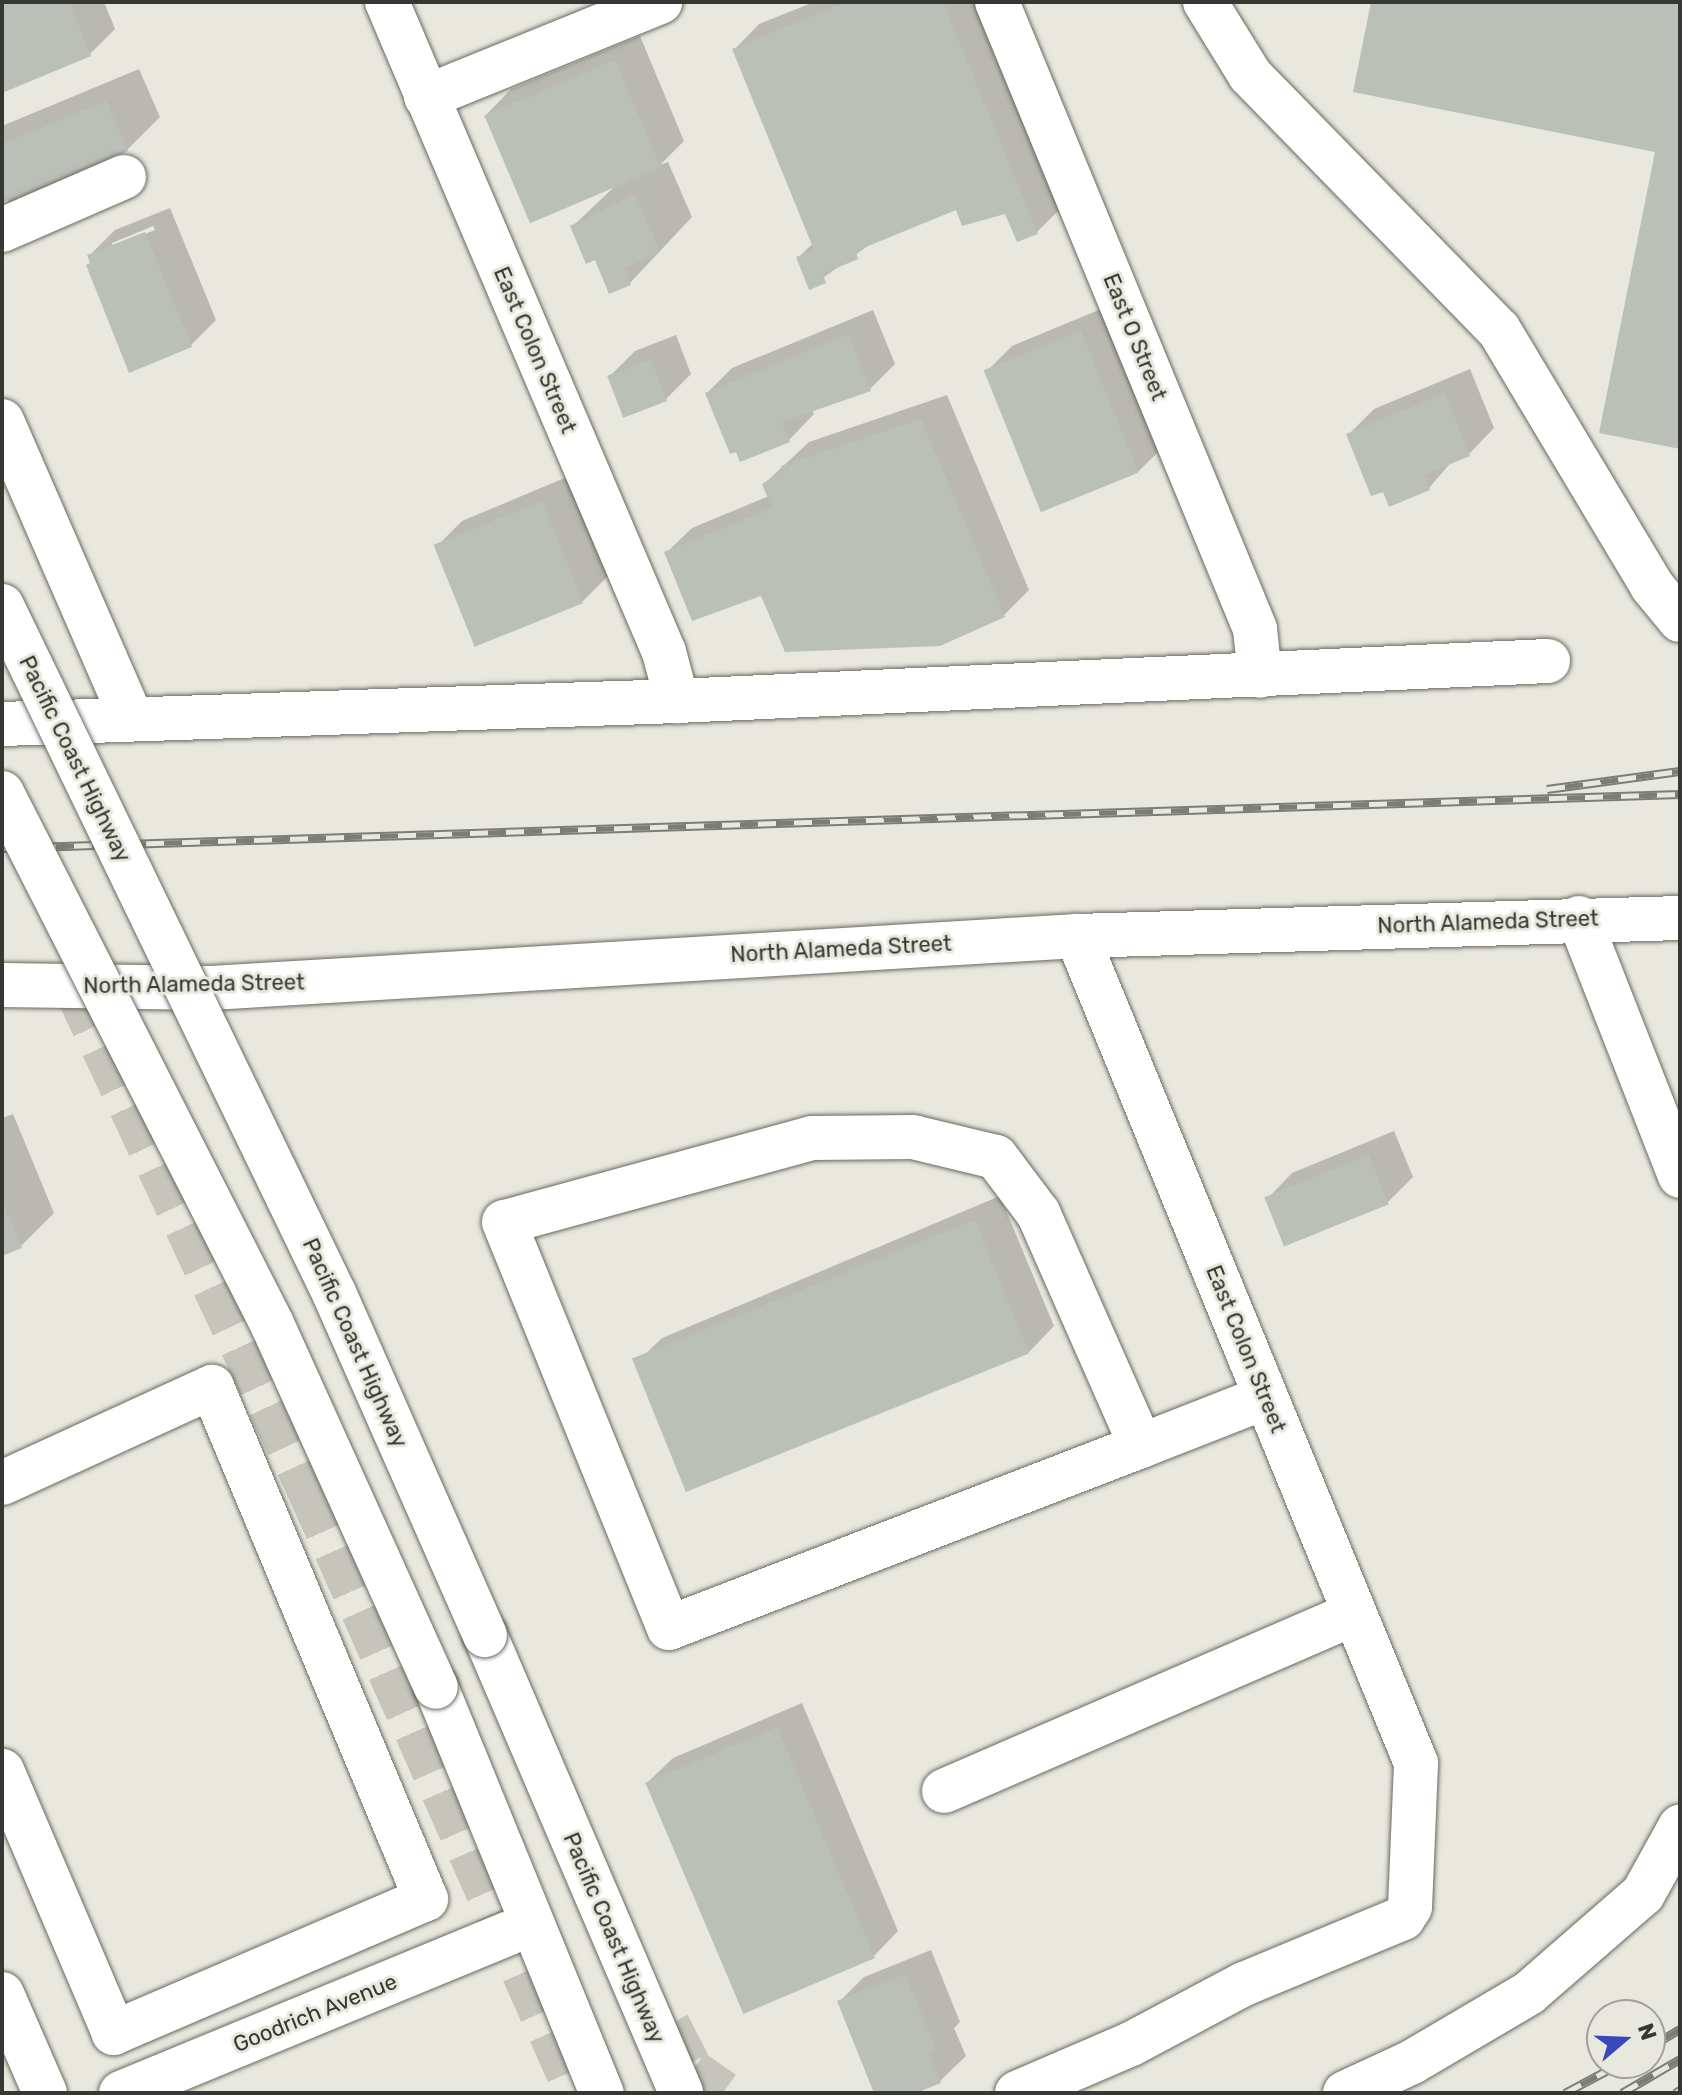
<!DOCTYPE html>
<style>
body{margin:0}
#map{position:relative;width:1682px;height:2095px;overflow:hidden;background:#e8e8de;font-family:Rubik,sans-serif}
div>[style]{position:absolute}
.shadow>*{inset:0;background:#0003}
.building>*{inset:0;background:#bac0b8;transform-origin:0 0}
.minor-tunnel>*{height:44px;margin-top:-22px;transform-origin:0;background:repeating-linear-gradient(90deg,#c5c5bc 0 44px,transparent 0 66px)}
.roads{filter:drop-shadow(0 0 2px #6a6961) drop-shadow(0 0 2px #6a6961)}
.minor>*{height:44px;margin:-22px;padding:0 22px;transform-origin:22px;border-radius:22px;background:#fff}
.major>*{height:44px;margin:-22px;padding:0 22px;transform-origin:22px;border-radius:22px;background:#fff}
.highway>*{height:44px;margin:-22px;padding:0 22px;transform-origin:22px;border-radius:22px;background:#fff}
.rail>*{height:9px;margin-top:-4.5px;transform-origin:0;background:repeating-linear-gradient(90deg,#e8e8de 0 18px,#7d7d77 0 36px);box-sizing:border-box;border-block:2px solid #7d7d77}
.bridges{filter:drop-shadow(0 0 2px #6a6961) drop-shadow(0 0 2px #6a6961)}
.highway-bridge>*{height:44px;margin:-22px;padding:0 22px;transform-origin:22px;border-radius:22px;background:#fff}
span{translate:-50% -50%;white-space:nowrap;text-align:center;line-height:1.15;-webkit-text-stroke:6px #e8e8de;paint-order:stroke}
.street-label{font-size:22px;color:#373733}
.frame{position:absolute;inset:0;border:4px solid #373733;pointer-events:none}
.north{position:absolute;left:1586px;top:1999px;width:80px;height:80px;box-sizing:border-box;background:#e8e8de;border:2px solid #a1a19a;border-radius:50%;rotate:71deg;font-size:22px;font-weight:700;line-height:32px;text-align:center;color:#373733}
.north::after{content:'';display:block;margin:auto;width:28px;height:36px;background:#3849bb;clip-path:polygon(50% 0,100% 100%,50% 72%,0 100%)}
</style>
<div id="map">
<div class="shadow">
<i style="clip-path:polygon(2px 2px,104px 2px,115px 29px,90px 54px,2px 91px)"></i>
<i style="clip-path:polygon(814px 2px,978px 2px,1062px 207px,1037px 232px,1006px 212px,958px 208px,872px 243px,810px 287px,798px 258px,814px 242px,734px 50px,759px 24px)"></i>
<i style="clip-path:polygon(640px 36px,684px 141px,660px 165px,668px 162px,692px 217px,630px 283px,610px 291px,596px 257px,572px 227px,616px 185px,486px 115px,511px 89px)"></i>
<i style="clip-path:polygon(139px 69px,160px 117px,127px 150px,2px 200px,2px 126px)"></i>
<i style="clip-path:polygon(evenodd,170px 208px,216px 320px,191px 345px,89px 256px,115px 230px,170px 208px,153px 226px,155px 230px,112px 247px,112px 243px,153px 226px)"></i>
<i style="clip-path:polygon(1106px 307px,1164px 446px,1138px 472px,987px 371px,1012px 346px)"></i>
<i style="clip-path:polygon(873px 310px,895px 364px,870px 389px,812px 409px,814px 414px,789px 440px,707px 393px,732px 368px)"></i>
<i style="clip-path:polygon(676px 335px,691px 374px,666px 399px,610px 376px,635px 351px)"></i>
<i style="clip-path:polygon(1470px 369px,1494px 428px,1469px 454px,1453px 460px,1429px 488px,1384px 489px,1348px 435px,1374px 409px)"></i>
<i style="clip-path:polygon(947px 395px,1029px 590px,1004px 615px,762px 594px,666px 553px,692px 528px,769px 496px,764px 484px,809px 442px)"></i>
<i style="clip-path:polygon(567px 477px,608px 576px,583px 601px,437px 546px,462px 521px)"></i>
<i style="clip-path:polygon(13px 1114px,54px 1213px,21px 1246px,2px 1254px,2px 1118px)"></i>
<i style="clip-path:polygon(1394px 1131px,1413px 1177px,1388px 1202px,1267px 1199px,1292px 1173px)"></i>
<i style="clip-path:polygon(1000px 1196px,1054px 1326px,1029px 1352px,636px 1363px,662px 1338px)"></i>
<i style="clip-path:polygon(802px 1703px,898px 1931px,873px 1957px,647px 1783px,673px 1758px)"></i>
<i style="clip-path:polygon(931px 1950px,960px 2022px,954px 2028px,966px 2056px,940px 2081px,911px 2093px,876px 2093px,839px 2002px,864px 1977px)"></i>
</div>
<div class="building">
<i style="clip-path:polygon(2px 2px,69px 2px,91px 56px,2px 93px)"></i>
<i style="clip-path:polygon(846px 2px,943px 2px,1038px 234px,1017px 242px,1005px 214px,962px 226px,956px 210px,856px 251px,858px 259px,823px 274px,826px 283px,809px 290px,796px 257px,814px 250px,732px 49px)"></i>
<i style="clip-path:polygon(1371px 2px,1680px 2px,1680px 449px,1599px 433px,1655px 152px,1353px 92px)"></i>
<i style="left:615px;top:60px;width:117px;height:142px;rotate:67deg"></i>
<i style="clip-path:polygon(106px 101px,128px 151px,10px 204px,8px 200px,2px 202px,2px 144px)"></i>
<i style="clip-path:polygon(635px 194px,660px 252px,624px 268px,631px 285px,609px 294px,595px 260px,586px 264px,570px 226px)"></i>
<i style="clip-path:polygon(145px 232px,192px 347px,129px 373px,86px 265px,90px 263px,87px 255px)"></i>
<i style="left:1081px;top:331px;width:153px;height:105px;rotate:68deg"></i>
<i style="clip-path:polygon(848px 334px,871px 391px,782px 422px,790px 442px,740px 462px,736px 452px,730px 454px,705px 393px)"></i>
<i style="left:651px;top:359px;width:45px;height:47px;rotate:69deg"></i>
<i style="clip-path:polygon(1445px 393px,1470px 456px,1424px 475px,1430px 490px,1389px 507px,1383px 492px,1371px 496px,1346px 434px)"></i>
<i style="clip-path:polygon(921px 419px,1005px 617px,940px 646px,785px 652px,761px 596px,692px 621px,664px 552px,772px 508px,762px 484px,782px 471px,781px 466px)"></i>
<i style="left:542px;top:501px;width:110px;height:117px;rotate:68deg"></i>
<i style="left:1369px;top:1155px;width:53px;height:113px;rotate:68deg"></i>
<i style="clip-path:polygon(2px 1200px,22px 1248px,2px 1256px)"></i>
<i style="left:975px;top:1220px;width:144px;height:370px;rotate:68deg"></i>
<i style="left:777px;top:1727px;width:251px;height:143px;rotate:67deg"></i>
<i style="clip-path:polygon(905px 1974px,936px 2049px,929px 2052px,941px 2083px,916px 2093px,874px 2093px,837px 2001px)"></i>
</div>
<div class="minor-tunnel">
<i style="left:75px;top:987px;width:555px;rotate:65.05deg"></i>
<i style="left:309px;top:1490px;width:660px;rotate:66.04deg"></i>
<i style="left:668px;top:2025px;width:52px;rotate:62.4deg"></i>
<i style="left:692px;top:2071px;width:38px;rotate:35deg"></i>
</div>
<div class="roads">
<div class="minor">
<i style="left:387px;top:2px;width:707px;rotate:66.92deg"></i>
<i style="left:664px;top:652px;width:51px;rotate:75.1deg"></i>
<i style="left:997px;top:2px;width:678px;rotate:67.63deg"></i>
<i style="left:1255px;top:629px;width:47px;rotate:83.9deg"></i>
<i style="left:1205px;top:2px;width:86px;rotate:58.3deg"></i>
<i style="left:1250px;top:75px;width:356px;rotate:45.7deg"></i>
<i style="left:1499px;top:330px;width:298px;rotate:59.1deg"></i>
<i style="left:1652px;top:586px;width:44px;rotate:50.5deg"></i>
<i style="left:426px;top:97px;width:253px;rotate:-22.1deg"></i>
<i style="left:2px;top:230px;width:133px;rotate:-23.5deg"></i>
<i style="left:2px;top:421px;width:322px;rotate:66.5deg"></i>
<i style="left:2px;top:724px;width:675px;rotate:-1.95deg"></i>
<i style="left:677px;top:701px;width:872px;rotate:-2.63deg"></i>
<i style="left:1141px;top:1446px;width:255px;rotate:-113.8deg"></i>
<i style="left:1038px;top:1213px;width:70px;rotate:-126.9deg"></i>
<i style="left:996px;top:1157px;width:85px;rotate:-166.5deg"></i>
<i style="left:913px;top:1137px;width:101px;rotate:179.4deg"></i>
<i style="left:812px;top:1138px;width:319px;rotate:164.7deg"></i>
<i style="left:504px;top:1222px;width:438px;rotate:67.9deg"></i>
<i style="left:669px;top:1628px;width:506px;rotate:-21.09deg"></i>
<i style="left:1141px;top:1446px;width:134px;rotate:-21.4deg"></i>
<i style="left:2px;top:1483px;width:231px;rotate:-24.6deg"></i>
<i style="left:212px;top:1387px;width:555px;rotate:67.32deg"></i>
<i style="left:426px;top:1899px;width:340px;rotate:156.8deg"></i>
<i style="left:114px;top:2033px;width:285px;rotate:-113.1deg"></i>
<i style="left:944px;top:1791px;width:447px;rotate:-23.4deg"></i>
<i style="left:2px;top:1994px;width:108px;rotate:66.5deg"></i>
<i style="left:121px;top:2093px;width:420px;rotate:-22.4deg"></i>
<i style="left:1017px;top:2093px;width:124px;rotate:-23.3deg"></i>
<i style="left:1131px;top:2044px;width:128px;rotate:-28deg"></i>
<i style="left:1244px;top:1984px;width:172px;rotate:-22.5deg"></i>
<i style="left:1403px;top:1918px;width:13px;rotate:-58deg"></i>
<i style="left:1410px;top:1907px;width:144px;rotate:-87.6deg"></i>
<i style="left:1416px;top:1763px;width:894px;rotate:-112.29deg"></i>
</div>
<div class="major">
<i style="left:2px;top:985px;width:209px;rotate:0.8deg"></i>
<i style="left:211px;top:988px;width:868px;rotate:-3.44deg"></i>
<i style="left:1077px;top:936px;width:603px;rotate:-1.71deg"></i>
</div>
<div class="highway">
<i style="left:1579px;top:918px;width:277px;rotate:68.6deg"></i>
<i style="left:485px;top:1635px;width:498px;rotate:66.8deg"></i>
<i style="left:436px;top:1687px;width:439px;rotate:67.8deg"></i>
<i style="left:1345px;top:2093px;width:74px;rotate:-24.8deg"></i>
<i style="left:1412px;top:2062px;width:136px;rotate:-30.5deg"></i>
<i style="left:1529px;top:1993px;width:151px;rotate:-41deg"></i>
<i style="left:1643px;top:1894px;width:77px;rotate:-61.1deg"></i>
</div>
</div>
<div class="rail">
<i style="left:1547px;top:789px;width:134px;rotate:-7.7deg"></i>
<i style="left:2px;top:848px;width:1679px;rotate:-1.84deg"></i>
<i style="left:1650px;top:2047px;width:35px;rotate:-31deg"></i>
<i style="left:1565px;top:2093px;width:64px;rotate:-28.2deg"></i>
<i style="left:1622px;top:2093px;width:67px;rotate:-30.4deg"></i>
<i style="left:1675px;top:2093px;width:6px;rotate:-31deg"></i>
</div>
<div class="bridges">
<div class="highway-bridge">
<i style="left:2px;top:606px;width:763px;rotate:64.21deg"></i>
<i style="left:334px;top:1293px;width:374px;rotate:66.2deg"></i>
<i style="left:2px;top:793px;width:596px;rotate:63.05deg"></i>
<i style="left:272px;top:1324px;width:398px;rotate:65.7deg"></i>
</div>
</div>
<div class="street-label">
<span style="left:1135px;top:337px;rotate:68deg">East O Street</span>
<span style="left:535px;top:350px;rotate:67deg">East Colon Street</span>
<span style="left:75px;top:759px;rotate:64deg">Pacific Coast Highway</span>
<span style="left:1488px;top:922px;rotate:-2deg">North Alameda Street</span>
<span style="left:841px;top:949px;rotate:-3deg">North Alameda Street</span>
<span style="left:194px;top:984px;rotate:-1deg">North Alameda Street</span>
<span style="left:355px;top:1343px;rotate:66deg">Pacific Coast Highway</span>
<span style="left:1246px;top:1349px;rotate:68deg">East Colon Street</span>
<span style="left:614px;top:1938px;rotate:67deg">Pacific Coast Highway</span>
<span style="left:315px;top:2013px;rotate:-22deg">Goodrich Avenue</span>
</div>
<div class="frame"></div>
<div class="north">N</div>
</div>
